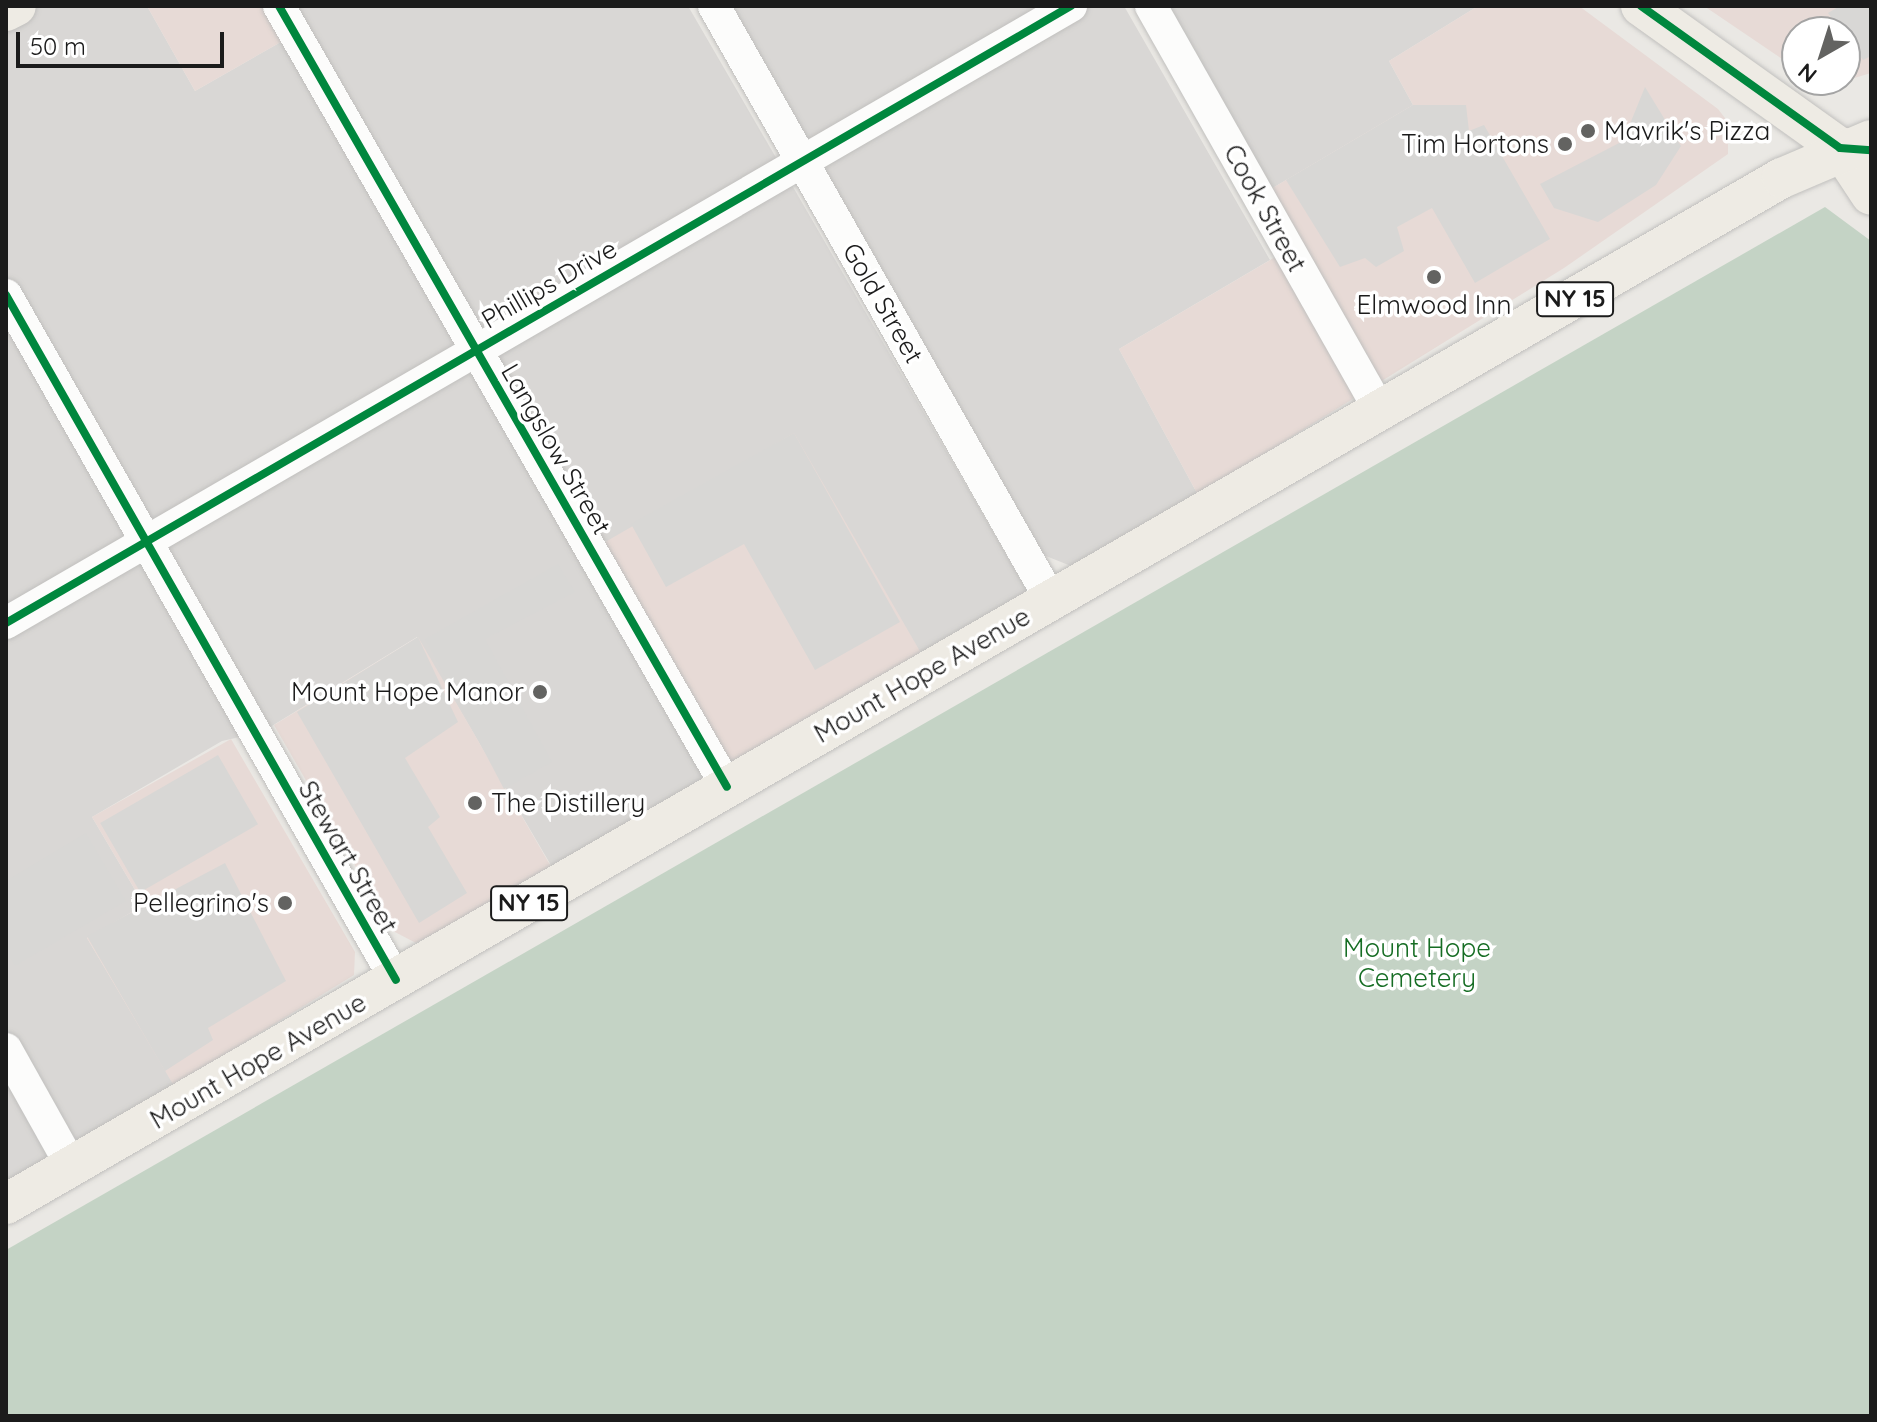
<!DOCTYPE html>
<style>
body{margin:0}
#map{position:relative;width:1877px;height:1422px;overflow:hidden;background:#eae8e4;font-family:Quicksand,sans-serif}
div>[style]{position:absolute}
.residential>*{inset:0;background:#d9d7d5}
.commercial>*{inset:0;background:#e7dad6;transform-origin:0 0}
.religious>*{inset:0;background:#d8d7d5;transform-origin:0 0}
.cemetery>*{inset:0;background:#c4d3c5}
.roads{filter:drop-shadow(0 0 2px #c1c0be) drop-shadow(0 0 2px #c1c0be)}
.minor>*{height:32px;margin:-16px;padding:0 16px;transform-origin:16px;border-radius:16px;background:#fcfcfb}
.major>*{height:40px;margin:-20px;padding:0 20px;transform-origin:20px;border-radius:20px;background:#eeebe4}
.cycleway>*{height:8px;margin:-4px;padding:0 4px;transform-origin:4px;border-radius:4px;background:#00873e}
.dots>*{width:22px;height:22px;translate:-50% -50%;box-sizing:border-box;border:4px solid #fff;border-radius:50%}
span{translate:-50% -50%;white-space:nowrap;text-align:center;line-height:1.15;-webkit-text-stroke:7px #fff;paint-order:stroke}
.shield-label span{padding:2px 6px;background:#fff;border:2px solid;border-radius:6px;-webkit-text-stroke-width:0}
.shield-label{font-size:24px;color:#1b1b1b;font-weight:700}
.poi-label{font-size:26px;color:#1b1b1b}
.left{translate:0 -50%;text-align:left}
.right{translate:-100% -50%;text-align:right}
.street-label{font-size:26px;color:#1b1b1b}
.park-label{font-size:26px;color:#166d24}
.frame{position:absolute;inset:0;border:8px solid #1b1b1b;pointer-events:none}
.north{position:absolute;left:1781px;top:16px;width:80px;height:80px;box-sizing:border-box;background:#fff;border:2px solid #a4a4a4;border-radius:50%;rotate:219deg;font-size:22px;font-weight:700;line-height:32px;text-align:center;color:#1b1b1b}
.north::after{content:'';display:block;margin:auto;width:28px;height:36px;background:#636361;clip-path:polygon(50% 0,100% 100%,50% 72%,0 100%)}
.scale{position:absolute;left:16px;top:32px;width:208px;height:36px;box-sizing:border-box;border:4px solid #1b1b1b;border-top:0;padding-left:10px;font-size:24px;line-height:28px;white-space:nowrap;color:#1b1b1b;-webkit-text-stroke:6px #fff;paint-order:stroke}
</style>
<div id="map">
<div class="residential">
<i style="clip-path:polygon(16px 6px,147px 6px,195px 91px,295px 34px,727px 787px,562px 884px,417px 637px,262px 732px,222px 741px,92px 817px,144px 905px,87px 938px,185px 1103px,6px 1203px,6px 11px)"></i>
<i style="clip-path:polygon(295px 6px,688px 6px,1029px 594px,922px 655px,599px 538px)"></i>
<i style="clip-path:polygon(725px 6px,1124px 6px,1270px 260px,1119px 349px,1198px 495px,1071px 566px,1041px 554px)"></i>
<i style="clip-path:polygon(1163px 6px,1478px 6px,1389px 61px,1413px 105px,1269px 190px)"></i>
</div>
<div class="commercial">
<i style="clip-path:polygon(147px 6px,279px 6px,295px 34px,195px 91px)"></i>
<i style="clip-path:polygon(1478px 6px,1579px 6px,1718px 109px,1728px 122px,1728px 154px,1564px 268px,1198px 495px,1119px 349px,1299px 243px,1269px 190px,1413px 105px,1389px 61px)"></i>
<i style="clip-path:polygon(1704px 6px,1871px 6px,1871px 73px,1841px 82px,1820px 80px,1845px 80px,1845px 32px,1797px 32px,1797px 69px)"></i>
<i style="left:794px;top:433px;width:273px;height:235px;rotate:60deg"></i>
<i style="clip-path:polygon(418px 637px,553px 870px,416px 943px,393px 931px,274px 725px)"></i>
<i style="clip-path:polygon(231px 739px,355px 952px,354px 975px,174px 1086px,87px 938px,144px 905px,92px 817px)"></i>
</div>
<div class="religious">
<i style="clip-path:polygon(1840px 6px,1871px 6px,1871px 56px,1863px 60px,1828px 13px)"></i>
<i style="clip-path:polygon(1645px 87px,1681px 146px,1656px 185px,1598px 222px,1554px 208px,1540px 184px,1623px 141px)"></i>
<i style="clip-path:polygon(1413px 105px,1466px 105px,1469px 131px,1484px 125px,1550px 239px,1475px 283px,1432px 208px,1397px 227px,1404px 251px,1376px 267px,1365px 258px,1340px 267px,1286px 180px)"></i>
<i style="clip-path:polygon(794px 433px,900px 622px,815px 670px,744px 544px,666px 587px,631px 524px)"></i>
<i style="clip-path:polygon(558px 564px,575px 592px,485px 639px,552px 762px,504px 789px,425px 639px)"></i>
<i style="clip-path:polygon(418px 637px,458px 722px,405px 758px,440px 817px,428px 827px,467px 893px,419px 923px,297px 712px)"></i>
<i style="left:218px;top:755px;width:80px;height:136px;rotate:60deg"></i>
<i style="clip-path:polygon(86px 833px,126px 901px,15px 966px,6px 951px,6px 881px)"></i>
<i style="clip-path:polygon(225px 863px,286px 981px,208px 1028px,213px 1040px,165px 1071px,87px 936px)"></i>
</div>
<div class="cemetery">
<i style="clip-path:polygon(1825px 207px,1871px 241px,1871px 1416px,6px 1416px,6px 1250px)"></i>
</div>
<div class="roads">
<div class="minor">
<i style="left:279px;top:6px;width:900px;rotate:60.16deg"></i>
<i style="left:714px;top:6px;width:683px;rotate:60.43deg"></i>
<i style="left:1151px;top:6px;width:463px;rotate:60.5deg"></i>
<i style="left:6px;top:295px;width:788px;rotate:60.35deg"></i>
<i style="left:6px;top:623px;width:1231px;rotate:-30.09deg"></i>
<i style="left:6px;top:1049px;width:137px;rotate:60.8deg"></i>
</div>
<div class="major">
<i style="left:1641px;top:6px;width:244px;rotate:35.5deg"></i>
<i style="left:1840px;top:148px;width:23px;rotate:2deg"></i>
<i style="left:6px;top:11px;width:11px;rotate:-27deg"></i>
<i style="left:1840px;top:148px;width:56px;rotate:56.6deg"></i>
<i style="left:6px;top:1204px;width:2051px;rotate:-30.02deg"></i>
<i style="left:1782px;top:178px;width:97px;rotate:-23.1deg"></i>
</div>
</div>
<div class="cycleway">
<i style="left:279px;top:6px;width:900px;rotate:60.16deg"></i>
<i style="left:1641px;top:6px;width:244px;rotate:35.5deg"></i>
<i style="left:1840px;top:148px;width:31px;rotate:4deg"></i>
<i style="left:6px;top:295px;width:788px;rotate:60.35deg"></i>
<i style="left:6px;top:623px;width:1231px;rotate:-30.09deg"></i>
</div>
<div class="dots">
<i style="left:1588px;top:131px;background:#636361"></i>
<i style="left:1565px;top:144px;background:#636361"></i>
<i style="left:1434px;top:277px;background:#636361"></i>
<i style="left:540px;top:692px;background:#636361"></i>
<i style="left:475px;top:803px;background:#636361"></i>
<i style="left:285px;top:903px;background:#636361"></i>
</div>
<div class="shield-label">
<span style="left:1575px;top:299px">NY 15</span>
<span style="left:529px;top:903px">NY 15</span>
</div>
<div class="poi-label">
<span class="left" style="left:1604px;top:131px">Mavrik's Pizza</span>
<span class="right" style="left:1549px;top:144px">Tim Hortons</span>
<span style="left:1434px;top:305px">Elmwood Inn</span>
<span class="right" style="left:524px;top:692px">Mount Hope Manor</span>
<span class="left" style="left:491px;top:803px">The Distillery</span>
<span class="right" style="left:269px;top:903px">Pellegrino's</span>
</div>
<div class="street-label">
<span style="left:1265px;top:208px;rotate:61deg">Cook Street</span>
<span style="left:549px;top:284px;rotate:-30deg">Phillips Drive</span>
<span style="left:883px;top:303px;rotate:60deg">Gold Street</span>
<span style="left:556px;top:449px;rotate:60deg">Langslow Street</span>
<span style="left:922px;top:675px;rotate:-30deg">Mount Hope Avenue</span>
<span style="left:348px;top:857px;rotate:60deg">Stewart Street</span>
<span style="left:258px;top:1061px;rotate:-30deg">Mount Hope Avenue</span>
</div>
<div class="park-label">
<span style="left:1417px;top:963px">Mount Hope<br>Cemetery</span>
</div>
<div class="frame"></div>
<div class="north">N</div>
<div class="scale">50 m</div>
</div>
